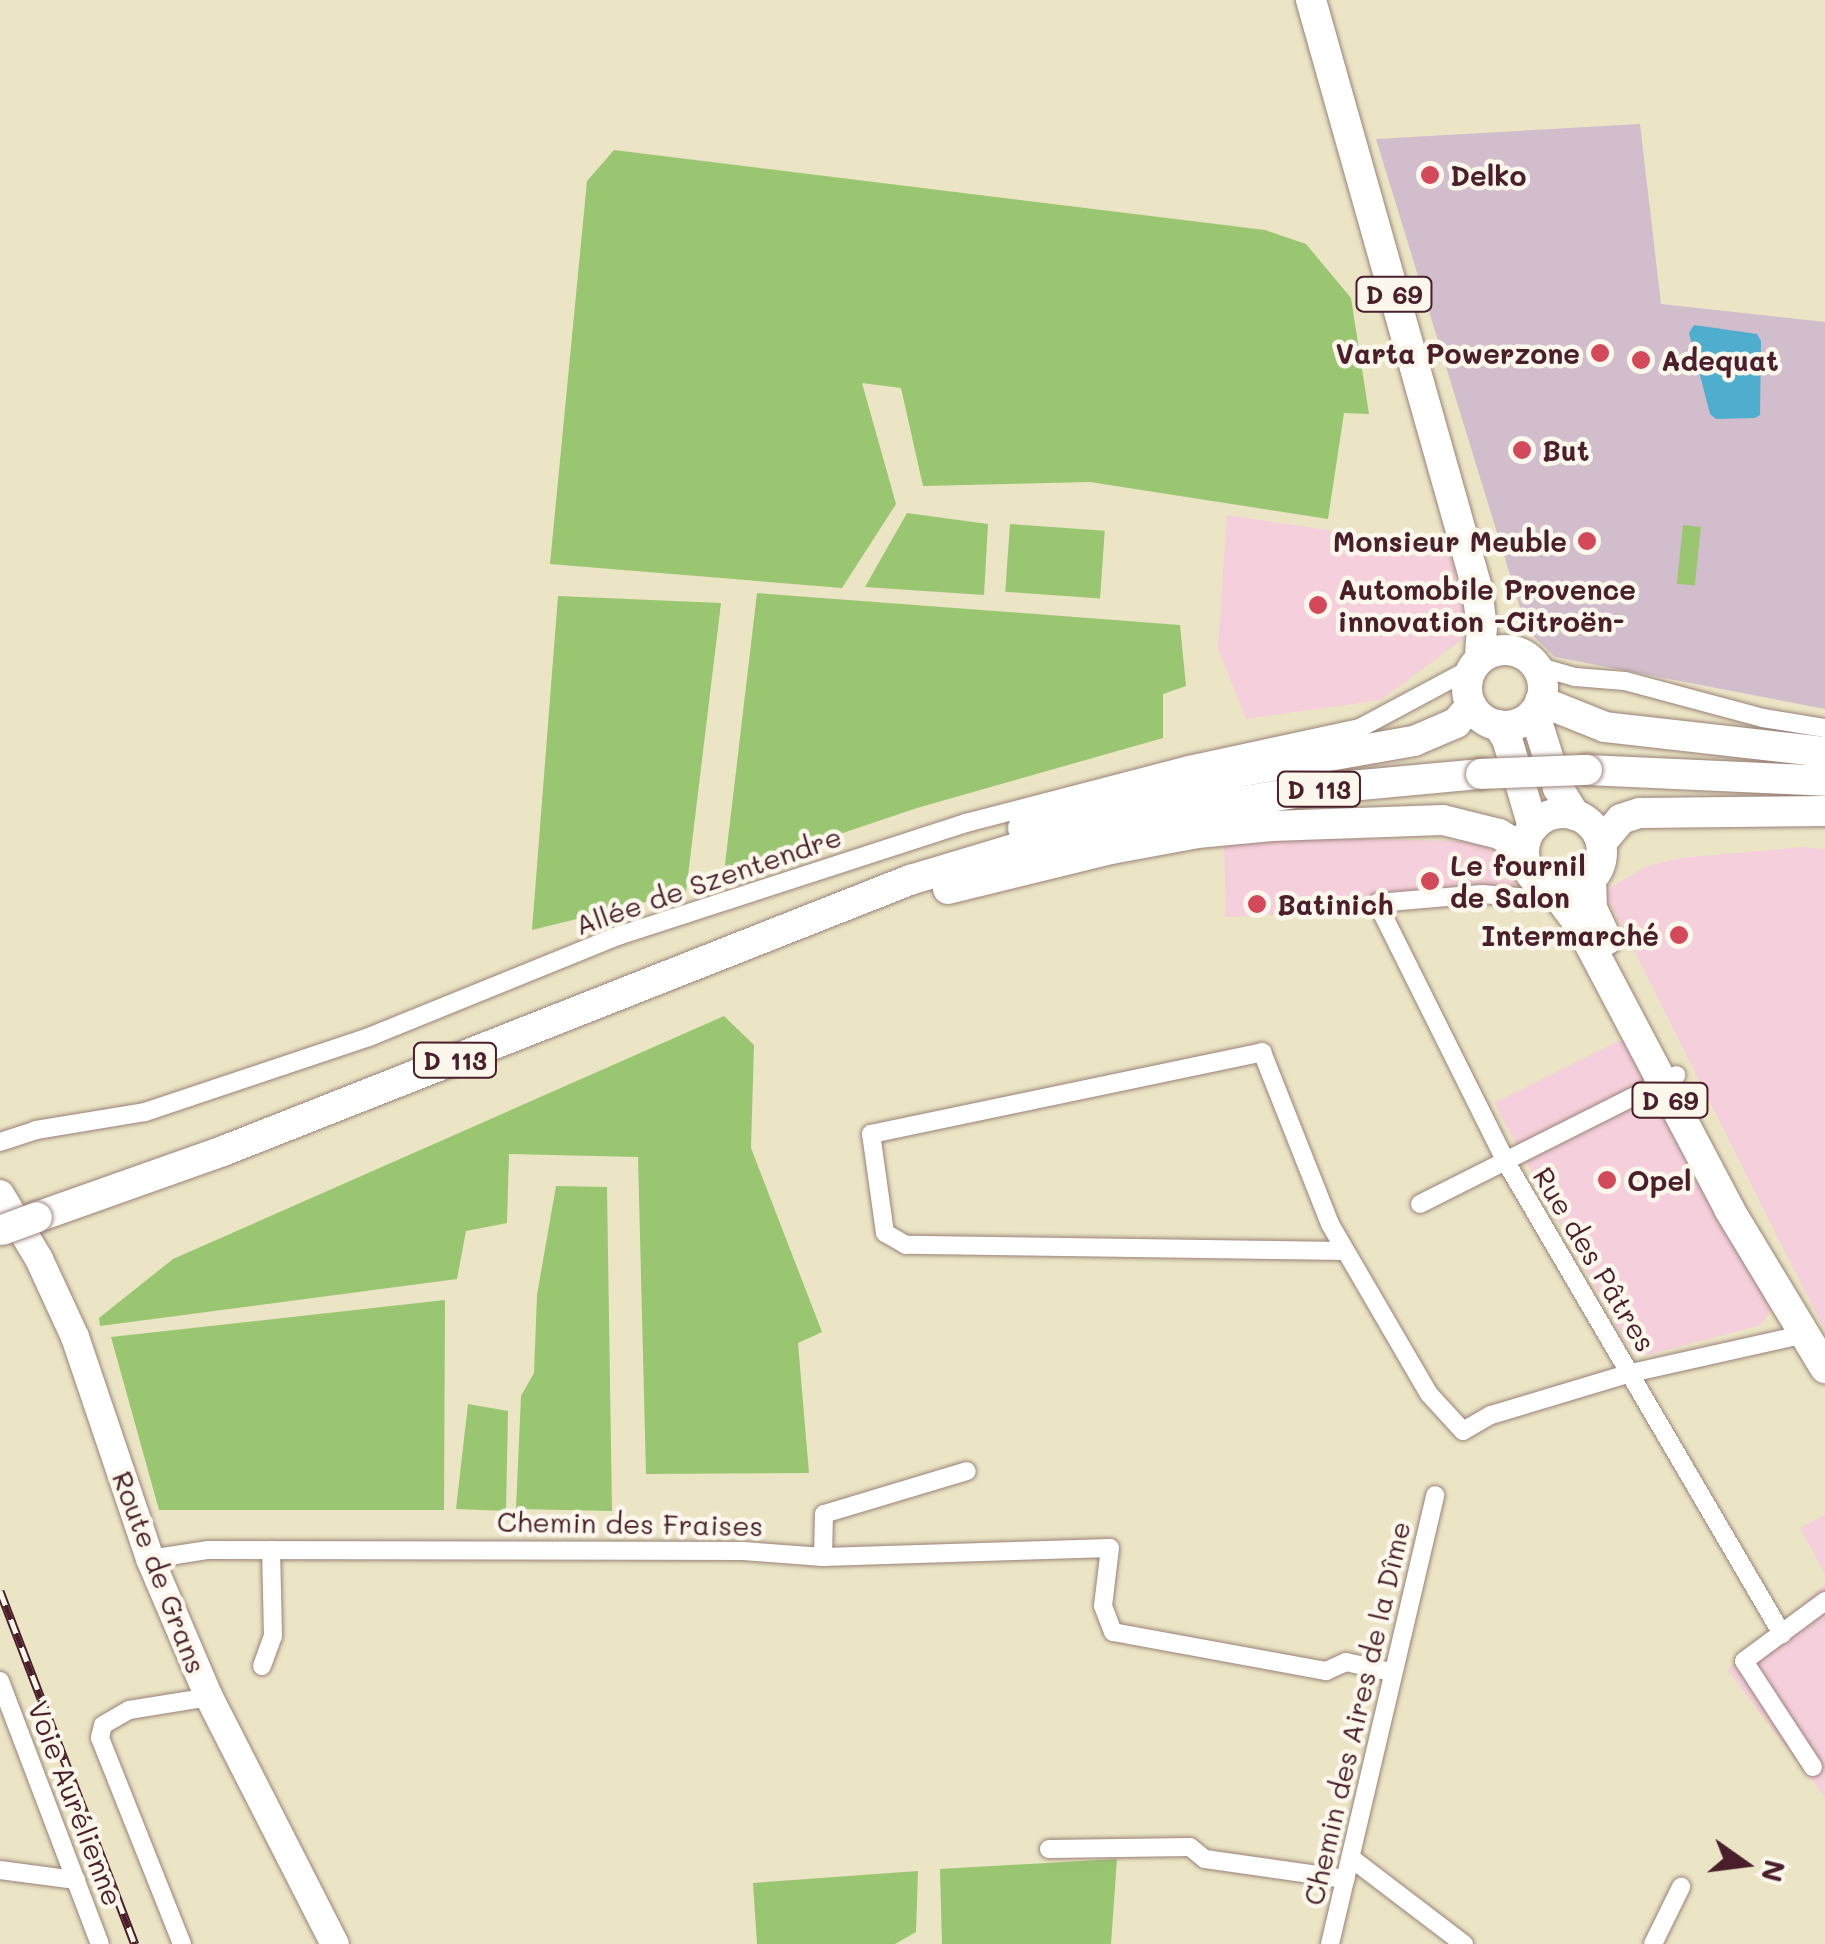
<!DOCTYPE html>
<meta charset="utf-8">
<style>
body{margin:0}
#map{position:relative;width:1825px;height:1944px;overflow:hidden;background:#ebe5c6;font-family:Mali,sans-serif}
div>[style]{position:absolute}
.built>*{inset:0;background:#f5cfdb}
.industrial>*{inset:0;background:#d1bdcc}
.green>*{inset:0;background:#9ac571;transform-origin:0 0}
.water>*{inset:0;background:#4faece}
.roads{filter:drop-shadow(0 0 2px #9a8278) drop-shadow(0 0 2px #9a8278)}
.street>*{height:18px;margin:-9px;padding:0 9px;transform-origin:9px;border-radius:9px;background:#fff}
.secondary>*{height:28px;margin:-14px;padding:0 14px;transform-origin:14px;border-radius:14px;background:#fff}
.primary>*{height:30px;margin:-15px;padding:0 15px;transform-origin:15px;border-radius:15px;background:#fff}
.primary>.ring{margin:-15px;padding:0;box-sizing:content-box;background:none;border:30px solid #fff;border-radius:50%}
.rail>*{height:9px;margin-top:-4.5px;transform-origin:0;background:repeating-linear-gradient(90deg,#fbf7ec 0 15px,#4a1f2b 0 30px);box-sizing:border-box;border-block:2px solid #4a1f2b}
.bridges{filter:drop-shadow(0 0 2px #9a8278) drop-shadow(0 0 2px #9a8278)}
.primary-bridge>*{height:30px;margin:-15px;padding:0 15px;transform-origin:15px;border-radius:15px;background:#fff}
.dots>*{width:28px;height:28px;translate:-50% -50%;box-sizing:border-box;border:5px solid #fbf7ec;border-radius:50%}
span{translate:-50% -50%;white-space:nowrap;text-align:center;line-height:1.15;-webkit-text-stroke:9px #fbf7ec;paint-order:stroke}
.shield-label span{padding:2px 8px;background:#fbf7ec;border:2px solid;border-radius:8px;-webkit-text-stroke-width:0}
.shield-label{font-size:25px;color:#4a1f2b;font-weight:700}
.poi-label{font-size:28px;color:#4a1f2b;font-weight:700}
.left{translate:0 -50%;text-align:left}
.right{translate:-100% -50%;text-align:right}
.street-label{font-size:28px;color:#4a1f2b}
.north{position:absolute;left:1695px;top:1814px;width:100px;height:100px;-webkit-text-stroke:8px #fbf7ec;paint-order:stroke;rotate:104deg;font-size:28px;font-weight:700;line-height:40px;text-align:center;color:#4a1f2b}
.north::after{content:'';display:block;margin:auto;width:35px;height:45px;background:#4a1f2b;clip-path:polygon(50% 0,100% 100%,50% 72%,0 100%)}
</style>
<div id="map">
<div class="built">
<i style="clip-path:polygon(1227px 515px,1449px 548px,1466px 617px,1463px 639px,1381px 700px,1246px 719px,1218px 649px)"></i>
<i style="clip-path:polygon(1277px 837px,1499px 842px,1517px 878px,1504px 905px,1226px 917px,1224px 843px)"></i>
<i style="clip-path:polygon(1803px 847px,1825px 849px,1825px 1331px,1604px 891px,1647px 866px,1681px 858px)"></i>
<i style="clip-path:polygon(1625px 1038px,1771px 1309px,1761px 1325px,1648px 1355px,1625px 1341px,1494px 1103px)"></i>
<i style="clip-path:polygon(1825px 1515px,1825px 1574px,1800px 1528px)"></i>
<i style="clip-path:polygon(1825px 1585px,1825px 1797px,1727px 1670px)"></i>
</div>
<div class="industrial">
<i style="clip-path:polygon(1640px 124px,1661px 304px,1825px 322px,1825px 709px,1555px 657px,1527px 630px,1376px 139px)"></i>
</div>
<div class="green">
<i style="clip-path:polygon(614px 150px,1265px 230px,1306px 244px,1351px 298px,1369px 414px,1344px 413px,1328px 519px,1090px 482px,923px 486px,901px 388px,862px 383px,896px 504px,842px 588px,550px 564px,587px 181px)"></i>
<i style="clip-path:polygon(907px 513px,988px 524px,984px 595px,865px 587px)"></i>
<i style="left:1010px;top:524px;width:95px;height:68px;rotate:4deg"></i>
<i style="left:1683px;top:525px;width:18px;height:59px;rotate:6deg"></i>
<i style="clip-path:polygon(757px 593px,1180px 625px,1186px 686px,1163px 694px,1163px 738px,917px 808px,724px 873px)"></i>
<i style="clip-path:polygon(558px 596px,721px 603px,686px 892px,532px 930px)"></i>
<i style="clip-path:polygon(724px 1016px,754px 1045px,751px 1148px,822px 1332px,798px 1343px,809px 1473px,646px 1474px,638px 1157px,509px 1154px,507px 1223px,466px 1231px,457px 1279px,100px 1326px,99px 1318px,173px 1259px)"></i>
<i style="clip-path:polygon(556px 1186px,607px 1187px,612px 1511px,516px 1509px,521px 1396px,534px 1373px,537px 1295px)"></i>
<i style="clip-path:polygon(445px 1300px,444px 1510px,159px 1510px,111px 1337px)"></i>
<i style="clip-path:polygon(468px 1404px,508px 1411px,506px 1511px,456px 1509px)"></i>
<i style="clip-path:polygon(1117px 1859px,1111px 1944px,942px 1944px,940px 1869px)"></i>
<i style="clip-path:polygon(918px 1871px,916px 1932px,895px 1944px,757px 1944px,753px 1883px)"></i>
</div>
<div class="water">
<i style="clip-path:polygon(1694px 325px,1757px 334px,1761px 341px,1760px 415px,1755px 418px,1716px 419px,1710px 414px,1689px 333px)"></i>
</div>
<div class="roads">
<div class="street">
<i style="left:1536px;top:666px;width:41px;rotate:15.8deg"></i>
<i style="left:1575px;top:677px;width:50px;rotate:4.6deg"></i>
<i style="left:1625px;top:681px;width:143px;rotate:15deg"></i>
<i style="left:1763px;top:718px;width:63px;rotate:9.2deg"></i>
<i style="left:1540px;top:885px;width:16px;rotate:128deg"></i>
<i style="left:1530px;top:898px;width:48px;rotate:-175.2deg"></i>
<i style="left:1482px;top:894px;width:105px;rotate:175.1deg"></i>
<i style="left:1377px;top:903px;width:289px;rotate:63.5deg"></i>
<i style="left:1506px;top:1162px;width:547px;rotate:59.68deg"></i>
<i style="left:0;top:1142px;width:38px;rotate:-18deg"></i>
<i style="left:36px;top:1130px;width:110px;rotate:-9.4deg"></i>
<i style="left:145px;top:1112px;width:236px;rotate:-18.5deg"></i>
<i style="left:369px;top:1037px;width:269px;rotate:-22.1deg"></i>
<i style="left:618px;top:936px;width:366px;rotate:-18deg"></i>
<i style="left:966px;top:823px;width:230px;rotate:-14.6deg"></i>
<i style="left:1189px;top:765px;width:175px;rotate:-12.2deg"></i>
<i style="left:1360px;top:728px;width:127px;rotate:-28.2deg"></i>
<i style="left:1420px;top:1204px;width:287px;rotate:-26.7deg"></i>
<i style="left:1345px;top:1251px;width:439px;rotate:-179.2deg"></i>
<i style="left:906px;top:1245px;width:24px;rotate:-150deg"></i>
<i style="left:885px;top:1233px;width:100px;rotate:-98deg"></i>
<i style="left:871px;top:1134px;width:400px;rotate:-11.8deg"></i>
<i style="left:1262px;top:1052px;width:185px;rotate:68.4deg"></i>
<i style="left:1330px;top:1224px;width:197px;rotate:59.8deg"></i>
<i style="left:1429px;top:1394px;width:50px;rotate:47.4deg"></i>
<i style="left:1463px;top:1431px;width:32px;rotate:-30deg"></i>
<i style="left:1491px;top:1415px;width:146px;rotate:-16.7deg"></i>
<i style="left:1631px;top:1373px;width:178px;rotate:-12.6deg"></i>
<i style="left:823px;top:1557px;width:43px;rotate:-88.7deg"></i>
<i style="left:824px;top:1514px;width:149px;rotate:-16.7deg"></i>
<i style="left:150px;top:1559px;width:59px;rotate:-8.8deg"></i>
<i style="left:208px;top:1550px;width:535px;rotate:0.11deg"></i>
<i style="left:743px;top:1551px;width:80px;rotate:4.3deg"></i>
<i style="left:823px;top:1557px;width:287px;rotate:-1.8deg"></i>
<i style="left:1110px;top:1548px;width:58px;rotate:96.9deg"></i>
<i style="left:1103px;top:1606px;width:28px;rotate:69deg"></i>
<i style="left:1113px;top:1632px;width:217px;rotate:10.4deg"></i>
<i style="left:1326px;top:1671px;width:22px;rotate:-24deg"></i>
<i style="left:1346px;top:1662px;width:46px;rotate:12.5deg"></i>
<i style="left:262px;top:1666px;width:32px;rotate:-70deg"></i>
<i style="left:273px;top:1636px;width:86px;rotate:-91.3deg"></i>
<i style="left:0;top:1681px;width:281px;rotate:69.2deg"></i>
<i style="left:1813px;top:1767px;width:126px;rotate:-123.1deg"></i>
<i style="left:1744px;top:1661px;width:101px;rotate:-36.5deg"></i>
<i style="left:1049px;top:1849px;width:141px;rotate:-0.8deg"></i>
<i style="left:1190px;top:1847px;width:19px;rotate:39deg"></i>
<i style="left:1205px;top:1859px;width:142px;rotate:8.1deg"></i>
<i style="left:1351px;top:1858px;width:142px;rotate:37.3deg"></i>
<i style="left:0;top:1870px;width:77px;rotate:7.5deg"></i>
<i style="left:182px;top:1944px;width:222px;rotate:-111.7deg"></i>
<i style="left:100px;top:1738px;width:13px;rotate:-77deg"></i>
<i style="left:103px;top:1725px;width:30px;rotate:-30deg"></i>
<i style="left:129px;top:1710px;width:81px;rotate:-9.2deg"></i>
<i style="left:1330px;top:1944px;width:461px;rotate:-76.8deg"></i>
<i style="left:1653px;top:1944px;width:64px;rotate:-63.8deg"></i>
</div>
<div class="secondary">
<i style="left:0;top:1194px;width:76px;rotate:59deg"></i>
<i style="left:39px;top:1259px;width:86px;rotate:65.2deg"></i>
<i style="left:75px;top:1337px;width:234px;rotate:71.3deg"></i>
<i style="left:150px;top:1559px;width:150px;rotate:66.9deg"></i>
<i style="left:209px;top:1697px;width:277px;rotate:63deg"></i>
</div>
<div class="primary">
<i style="left:1311px;top:0;width:611px;rotate:74.23deg"></i>
<i style="left:1477px;top:588px;width:39px;rotate:83deg"></i>
<i style="left:1482px;top:627px;width:31px;rotate:94deg"></i>
<i class="ring" style="left:1467px;top:650px;width:46px;height:46px"></i>
<i style="left:1540px;top:701px;width:70px;rotate:21.8deg"></i>
<i style="left:1605px;top:727px;width:221px;rotate:6.5deg"></i>
<i style="left:1534px;top:712px;width:80px;rotate:72.5deg"></i>
<i style="left:1558px;top:788px;width:32px;rotate:58deg"></i>
<i style="left:1498px;top:725px;width:17px;rotate:57deg"></i>
<i style="left:1507px;top:739px;width:92px;rotate:73.5deg"></i>
<i style="left:1587px;top:770px;width:238px;rotate:2.6deg"></i>
<i class="ring" style="left:1524px;top:813px;width:48px;height:48px"></i>
<i style="left:1023px;top:828px;width:216px;rotate:-14.7deg"></i>
<i style="left:1232px;top:773px;width:185px;rotate:-10deg"></i>
<i style="left:1414px;top:741px;width:46px;rotate:-23.2deg"></i>
<i style="left:1456px;top:723px;width:23px;rotate:-49deg"></i>
<i style="left:1601px;top:843px;width:31px;rotate:-50deg"></i>
<i style="left:1621px;top:819px;width:20px;rotate:-18deg"></i>
<i style="left:1640px;top:813px;width:185px;rotate:-0.6deg"></i>
<i style="left:1591px;top:880px;width:28px;rotate:88deg"></i>
<i style="left:1592px;top:908px;width:35px;rotate:65deg"></i>
<i style="left:948px;top:889px;width:168px;rotate:-13.8deg"></i>
<i style="left:1111px;top:849px;width:87px;rotate:-10.5deg"></i>
<i style="left:1197px;top:833px;width:75px;rotate:-5.3deg"></i>
<i style="left:1272px;top:826px;width:171px;rotate:-2deg"></i>
<i style="left:1443px;top:820px;width:58px;rotate:14deg"></i>
<i style="left:1499px;top:834px;width:29px;rotate:31deg"></i>
<i style="left:1554px;top:891px;width:41px;rotate:52.9deg"></i>
<i style="left:1579px;top:924px;width:322px;rotate:62.2deg"></i>
<i style="left:1729px;top:1209px;width:186px;rotate:58.9deg"></i>
<i style="left:37px;top:1217px;width:197px;rotate:-19.5deg"></i>
<i style="left:223px;top:1151px;width:739px;rotate:-21.53deg"></i>
<i style="left:910px;top:880px;width:112px;rotate:-16.7deg"></i>
<i style="left:1017px;top:848px;width:145px;rotate:-13.2deg"></i>
<i style="left:1158px;top:815px;width:162px;rotate:-9.2deg"></i>
<i style="left:1318px;top:789px;width:164px;rotate:-5.3deg"></i>
</div>
</div>
<div class="rail">
<i style="left:0;top:1591px;width:378px;rotate:69.1deg"></i>
</div>
<div class="bridges">
<div class="primary-bridge">
<i style="left:1481px;top:774px;width:106px;rotate:-2.2deg"></i>
<i style="left:2px;top:1230px;width:37px;rotate:-20deg"></i>
</div>
</div>
<div class="dots">
<i style="left:1430px;top:175px;background:#d1495b"></i>
<i style="left:1600px;top:353px;background:#d1495b"></i>
<i style="left:1641px;top:360px;background:#d1495b"></i>
<i style="left:1522px;top:450px;background:#d1495b"></i>
<i style="left:1587px;top:541px;background:#d1495b"></i>
<i style="left:1318px;top:605px;background:#d1495b"></i>
<i style="left:1430px;top:881px;background:#d1495b"></i>
<i style="left:1257px;top:904px;background:#d1495b"></i>
<i style="left:1679px;top:935px;background:#d1495b"></i>
<i style="left:1607px;top:1180px;background:#d1495b"></i>
</div>
<div class="shield-label">
<span style="left:1394px;top:294px">D 69</span>
<span style="left:1319px;top:789px">D 113</span>
<span style="left:455px;top:1060px">D 113</span>
<span style="left:1670px;top:1100px">D 69</span>
</div>
<div class="poi-label">
<span class="left" style="left:1450px;top:175px">Delko</span>
<span class="right" style="left:1580px;top:353px">Varta Powerzone</span>
<span class="left" style="left:1661px;top:360px">Adequat</span>
<span class="left" style="left:1542px;top:450px">But</span>
<span class="right" style="left:1567px;top:541px">Monsieur Meuble</span>
<span class="left" style="left:1338px;top:605px">Automobile Provence<br>innovation -Citroën-</span>
<span class="left" style="left:1450px;top:881px">Le fournil<br>de Salon</span>
<span class="left" style="left:1277px;top:904px">Batinich</span>
<span class="right" style="left:1659px;top:935px">Intermarché</span>
<span class="left" style="left:1627px;top:1180px">Opel</span>
</div>
<div class="street-label">
<span style="left:708px;top:880px;rotate:-19deg">Allée de Szentendre</span>
<span style="left:1595px;top:1259px;rotate:59deg">Rue des Pâtres</span>
<span style="left:630px;top:1523px;rotate:1deg">Chemin des Fraises</span>
<span style="left:160px;top:1572px;rotate:69deg">Route de Grans</span>
<span style="left:1356px;top:1713px;rotate:-77deg">Chemin des Aires de la Dîme</span>
<span style="left:76px;top:1803px;rotate:69deg">Voie Aurélienne</span>
</div>
<div class="north">N</div>
</div>
